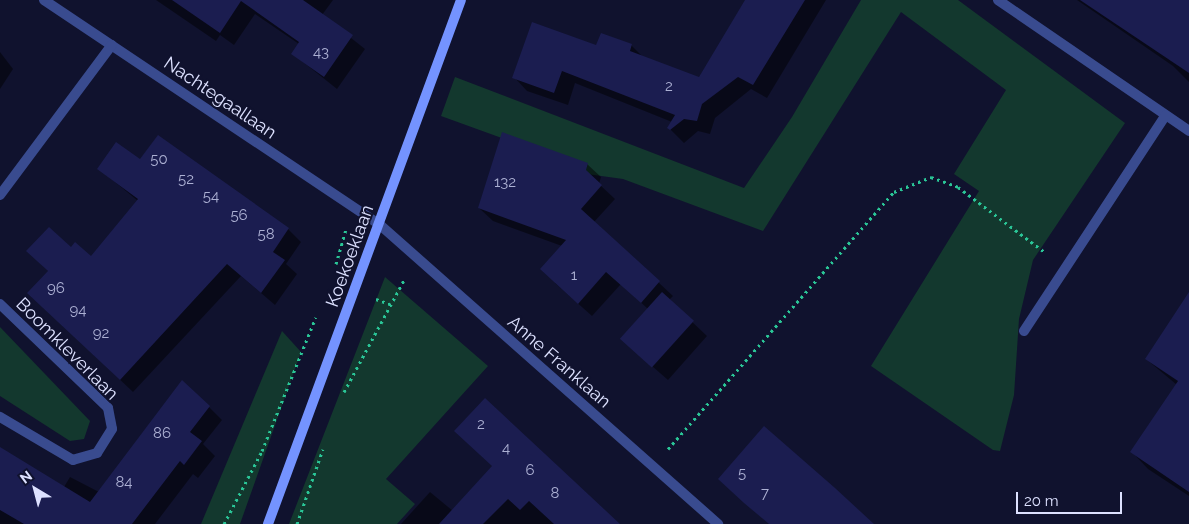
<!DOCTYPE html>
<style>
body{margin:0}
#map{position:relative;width:1189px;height:524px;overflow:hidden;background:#10122e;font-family:Raleway,sans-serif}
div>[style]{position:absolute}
.green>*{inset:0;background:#13382e}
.shadow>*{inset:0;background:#0007}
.building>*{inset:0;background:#1b1d50;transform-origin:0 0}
.path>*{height:3px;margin-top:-1.5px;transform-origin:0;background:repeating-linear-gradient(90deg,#2ac697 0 2.5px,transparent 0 6.5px)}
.lane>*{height:10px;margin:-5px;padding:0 5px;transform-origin:5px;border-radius:5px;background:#394b8f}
.street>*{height:10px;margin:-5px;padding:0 5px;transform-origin:5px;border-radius:5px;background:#394b8f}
.secondary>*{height:10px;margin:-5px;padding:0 5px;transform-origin:5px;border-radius:5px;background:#7493ff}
span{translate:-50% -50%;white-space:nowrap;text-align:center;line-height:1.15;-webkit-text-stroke:4px #10122e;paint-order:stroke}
.number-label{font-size:15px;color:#acb0d3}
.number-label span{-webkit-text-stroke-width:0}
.street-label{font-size:18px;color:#dde1ff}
.north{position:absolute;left:10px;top:464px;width:50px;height:50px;-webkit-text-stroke:4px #10122e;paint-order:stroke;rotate:323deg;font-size:14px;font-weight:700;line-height:20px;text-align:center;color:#dde1ff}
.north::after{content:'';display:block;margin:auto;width:18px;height:22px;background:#dde1ff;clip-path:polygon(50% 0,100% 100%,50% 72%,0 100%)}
.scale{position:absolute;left:1016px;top:492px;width:106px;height:22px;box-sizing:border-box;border:2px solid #dde1ff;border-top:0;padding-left:6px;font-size:15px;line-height:18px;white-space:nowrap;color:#dde1ff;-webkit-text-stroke:4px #10122e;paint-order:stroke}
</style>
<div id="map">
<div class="green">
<i style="clip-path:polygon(861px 0,958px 0,1125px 123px,1033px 260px,1019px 319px,1014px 395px,1000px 451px,993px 450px,871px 366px,979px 191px,954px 174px,1006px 90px,901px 12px,763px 231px,623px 179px,558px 170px,540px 152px,441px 116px,455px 77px,744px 188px,792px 117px)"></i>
<i style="clip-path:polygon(385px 277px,488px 366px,386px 479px,415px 504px,397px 524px,289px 524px)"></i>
<i style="clip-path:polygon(0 327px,90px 421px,84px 439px,70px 441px,0 396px)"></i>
<i style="clip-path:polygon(282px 331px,301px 352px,240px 524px,201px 524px)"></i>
</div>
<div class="shadow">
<i style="clip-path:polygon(156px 0,333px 0,322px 15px,365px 49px,337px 89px,293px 54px,299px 44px,255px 14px,234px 45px,220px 35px,216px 41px)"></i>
<i style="clip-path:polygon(746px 0,826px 0,767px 98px,751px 89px,715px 118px,710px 134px,698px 131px,684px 143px,669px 128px,672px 122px,575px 83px,568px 105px,527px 91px,514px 77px,597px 46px,631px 45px,644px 58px,699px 78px)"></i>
<i style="clip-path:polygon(1077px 0,1189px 0,1189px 82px,1173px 66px)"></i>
<i style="clip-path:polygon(0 52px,13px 69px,0 89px)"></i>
<i style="clip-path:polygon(158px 136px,288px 229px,301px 242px,286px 264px,297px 274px,275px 305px,241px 276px,133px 392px,42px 306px,49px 272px,28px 251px,71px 249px,91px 258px,138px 201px,98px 168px,140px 161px)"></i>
<i style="clip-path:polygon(587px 164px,601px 177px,599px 184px,615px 199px,594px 222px,673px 296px,669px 300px,707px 336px,668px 380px,637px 353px,649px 310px,621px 284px,592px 316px,555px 283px,562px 246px,493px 221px,479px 208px)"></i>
<i style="clip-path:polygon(1189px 303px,1189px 496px,1148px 469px,1132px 452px,1177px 385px,1146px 359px)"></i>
<i style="clip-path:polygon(209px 407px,222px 420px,203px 444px,215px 456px,198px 478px,193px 474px,155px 524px,0 524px,0 449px,64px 487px,70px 477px,99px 492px)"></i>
<i style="clip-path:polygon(493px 467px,618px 524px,401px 524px,430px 492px,453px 511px)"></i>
</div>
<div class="building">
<i style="clip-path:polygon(172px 0,303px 0,353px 35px,324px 77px,291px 54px,299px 42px,241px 1px,220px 33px)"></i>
<i style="clip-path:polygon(745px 0,805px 0,753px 85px,738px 77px,702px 104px,697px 121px,684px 119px,670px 130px,667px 128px,675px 115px,562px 71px,554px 93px,512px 78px,532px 22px,596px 45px,601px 33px,632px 44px,630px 51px,699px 77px)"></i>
<i style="clip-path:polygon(1080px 0,1189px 0,1189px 73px)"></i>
<i style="clip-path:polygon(502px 132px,588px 163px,586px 170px,602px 185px,581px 209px,660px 281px,641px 303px,606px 272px,578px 304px,540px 269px,566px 240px,478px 208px)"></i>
<i style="clip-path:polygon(158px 135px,289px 228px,273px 252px,285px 260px,261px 293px,227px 264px,120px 380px,27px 293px,48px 271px,26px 251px,49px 227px,71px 247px,75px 242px,91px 256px,138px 199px,97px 169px,116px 142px,140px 159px)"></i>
<i style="left:662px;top:292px;width:43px;height:63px;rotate:42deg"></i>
<i style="clip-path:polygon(1189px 292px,1189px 492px,1130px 452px,1178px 381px,1145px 359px)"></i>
<i style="clip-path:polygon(182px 380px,210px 406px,190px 432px,202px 441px,184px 465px,180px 461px,132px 524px,24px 524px,0 510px,0 447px,90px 502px)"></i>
<i style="clip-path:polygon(485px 398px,559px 467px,620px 524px,554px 524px,529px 501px,520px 510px,508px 499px,483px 524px,439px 524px,492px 466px,454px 431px)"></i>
<i style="clip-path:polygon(764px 426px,835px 488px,874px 524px,769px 524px,744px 503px,718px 479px)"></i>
</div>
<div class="path">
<i style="left:336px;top:264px;width:35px;rotate:-74deg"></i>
<i style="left:376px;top:299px;width:15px;rotate:20deg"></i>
<i style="left:344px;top:392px;width:129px;rotate:-61.8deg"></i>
<i style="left:668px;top:449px;width:342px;rotate:-48.7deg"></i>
<i style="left:894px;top:192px;width:40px;rotate:-22deg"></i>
<i style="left:931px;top:177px;width:29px;rotate:20deg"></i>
<i style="left:958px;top:187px;width:110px;rotate:36.9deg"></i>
<i style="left:224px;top:524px;width:82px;rotate:-62.5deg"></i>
<i style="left:262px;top:451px;width:144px;rotate:-68.1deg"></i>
<i style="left:297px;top:524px;width:79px;rotate:-70.9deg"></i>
</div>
<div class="lane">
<i style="left:998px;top:0;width:232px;rotate:34.4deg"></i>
<i style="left:1024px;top:331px;width:258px;rotate:-56.7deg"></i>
</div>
<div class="street">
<i style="left:44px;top:0;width:403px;rotate:33.8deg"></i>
<i style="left:379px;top:224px;width:453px;rotate:41.5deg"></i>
<i style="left:0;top:195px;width:187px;rotate:-53.3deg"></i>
<i style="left:0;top:304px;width:150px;rotate:43.9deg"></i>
<i style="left:108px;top:408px;width:21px;rotate:79deg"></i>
<i style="left:112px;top:429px;width:28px;rotate:122deg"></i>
<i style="left:97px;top:453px;width:25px;rotate:164deg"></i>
<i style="left:73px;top:460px;width:85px;rotate:-149.5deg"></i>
</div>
<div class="secondary">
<i style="left:268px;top:524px;width:558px;rotate:-69.78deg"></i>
</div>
<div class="number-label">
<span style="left:321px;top:53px">43</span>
<span style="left:669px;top:87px">2</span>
<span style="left:159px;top:160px">50</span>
<span style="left:186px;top:180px">52</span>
<span style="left:505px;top:183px">132</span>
<span style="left:211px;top:197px">54</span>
<span style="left:239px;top:216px">56</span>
<span style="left:266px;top:235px">58</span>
<span style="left:574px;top:276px">1</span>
<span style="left:56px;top:289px">96</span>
<span style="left:78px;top:311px">94</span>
<span style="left:101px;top:334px">92</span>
<span style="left:481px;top:425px">2</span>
<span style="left:162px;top:434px">86</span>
<span style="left:506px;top:449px">4</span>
<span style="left:530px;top:471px">6</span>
<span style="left:742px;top:474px">5</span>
<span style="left:124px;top:483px">84</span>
<span style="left:555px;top:494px">8</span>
<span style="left:765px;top:494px">7</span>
</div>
<div class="street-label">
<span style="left:220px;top:98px;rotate:34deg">Nachtegaallaan</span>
<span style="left:350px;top:256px;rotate:-70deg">Koekoeklaan</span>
<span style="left:67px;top:349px;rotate:45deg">Boomkleverlaan</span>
<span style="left:559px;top:362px;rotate:41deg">Anne Franklaan</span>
</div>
<div class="north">N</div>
<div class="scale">20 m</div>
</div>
